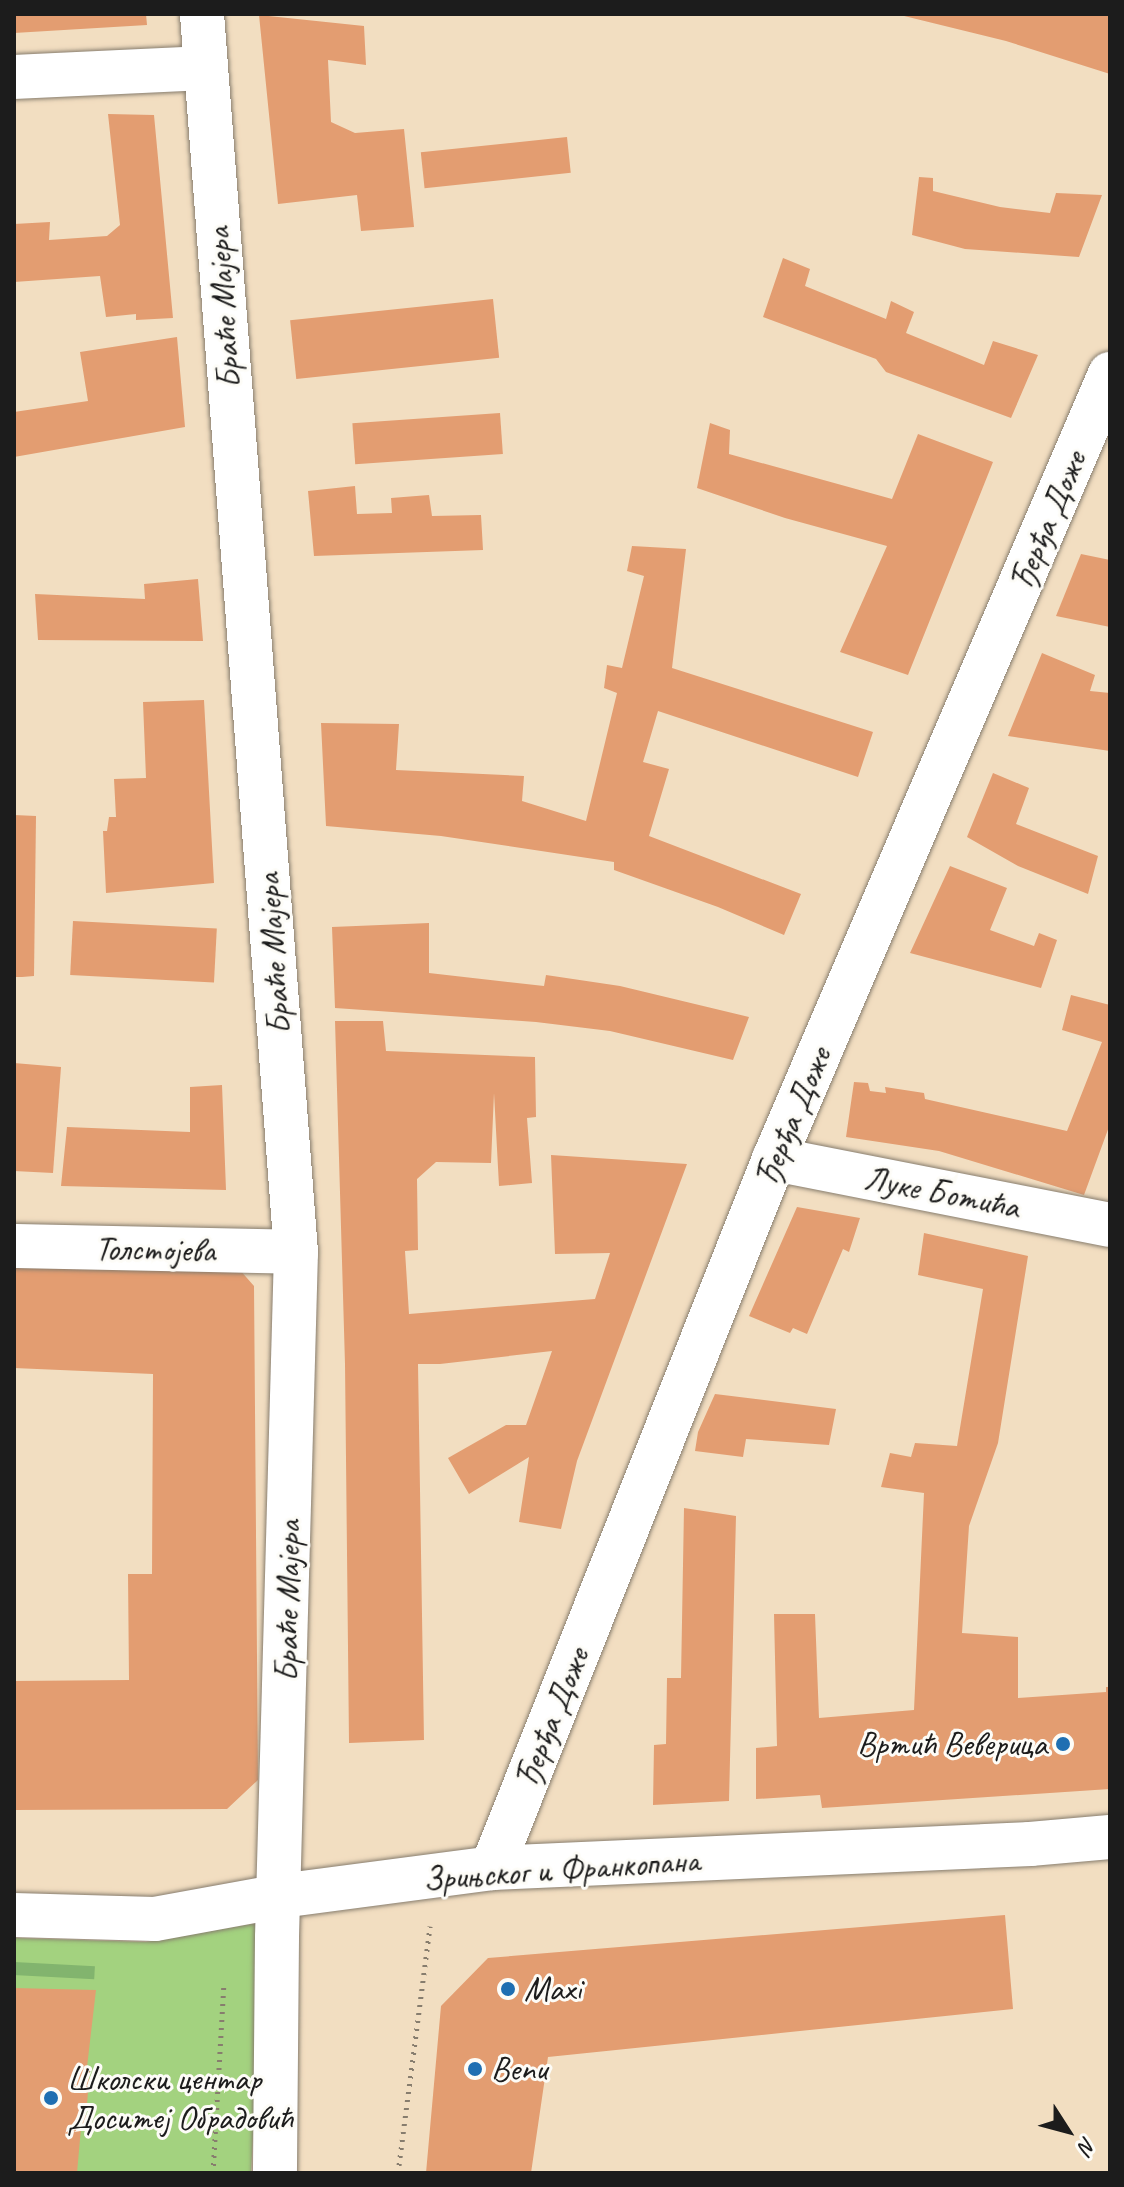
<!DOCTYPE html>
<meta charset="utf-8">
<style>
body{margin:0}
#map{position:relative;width:1124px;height:2187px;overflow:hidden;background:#f2dec1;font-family:Caveat,sans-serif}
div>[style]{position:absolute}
.green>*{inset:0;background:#a3d27f}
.forest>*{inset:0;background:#82b46e;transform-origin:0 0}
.building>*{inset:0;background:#e39d71;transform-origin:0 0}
.path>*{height:5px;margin-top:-2.5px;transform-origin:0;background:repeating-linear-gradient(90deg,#877d6e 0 2px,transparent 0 8px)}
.roads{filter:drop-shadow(0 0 2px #877d6e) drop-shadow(0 0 2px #877d6e)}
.minor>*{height:44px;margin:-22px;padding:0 22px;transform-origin:22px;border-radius:22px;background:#fff}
.tertiary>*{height:44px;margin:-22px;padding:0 22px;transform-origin:22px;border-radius:22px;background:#fff}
.dots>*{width:22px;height:22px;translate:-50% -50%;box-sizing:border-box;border:4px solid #fdfcf7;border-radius:50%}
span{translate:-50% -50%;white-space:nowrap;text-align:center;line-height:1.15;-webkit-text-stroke:6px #fdfcf7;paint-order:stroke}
.street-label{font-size:34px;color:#1c1c1c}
.poi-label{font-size:34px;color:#1c1c1c}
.right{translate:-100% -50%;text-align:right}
.left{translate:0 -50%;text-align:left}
.frame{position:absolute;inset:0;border:16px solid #1c1c1c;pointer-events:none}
.north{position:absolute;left:1028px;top:2091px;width:80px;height:80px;-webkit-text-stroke:6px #fdfcf7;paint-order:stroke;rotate:126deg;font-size:22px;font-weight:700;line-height:32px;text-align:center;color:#1c1c1c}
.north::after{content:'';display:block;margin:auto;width:28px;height:36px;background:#1c1c1c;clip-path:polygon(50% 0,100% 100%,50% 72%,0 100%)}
</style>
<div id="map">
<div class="green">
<i style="clip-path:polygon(264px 1922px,251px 2173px,14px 2173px,14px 1938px,146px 1942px)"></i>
</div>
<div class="forest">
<i style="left:14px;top:1962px;width:81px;height:13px;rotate:3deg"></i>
</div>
<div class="building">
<i style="clip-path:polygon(14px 14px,146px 14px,147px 25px,14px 33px)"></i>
<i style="clip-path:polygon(896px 14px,1110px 14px,1110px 74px,1006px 41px)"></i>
<i style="clip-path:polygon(259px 15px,364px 26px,366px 65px,328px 60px,331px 122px,355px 133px,404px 129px,414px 227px,361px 231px,357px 195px,278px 204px)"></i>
<i style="clip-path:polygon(108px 114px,154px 115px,173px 318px,136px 320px,136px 314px,106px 317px,100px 276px,14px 282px,14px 224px,50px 222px,49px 240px,107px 236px,120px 225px)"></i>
<i style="left:567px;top:137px;width:36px;height:147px;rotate:84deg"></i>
<i style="clip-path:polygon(919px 177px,933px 178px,933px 191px,1000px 207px,1050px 213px,1056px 193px,1102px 195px,1079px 257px,965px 249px,912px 235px)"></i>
<i style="clip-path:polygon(783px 258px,810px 269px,805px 286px,886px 319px,891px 301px,914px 312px,906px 333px,984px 365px,993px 341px,1038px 355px,1011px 418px,886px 372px,876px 359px,763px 317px)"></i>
<i style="left:493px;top:299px;width:59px;height:204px;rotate:84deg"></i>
<i style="clip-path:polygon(177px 337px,185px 427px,14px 457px,14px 412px,88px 401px,80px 352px)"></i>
<i style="left:500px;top:413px;width:41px;height:148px;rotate:86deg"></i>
<i style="clip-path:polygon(710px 423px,730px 430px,729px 454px,892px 499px,918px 434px,993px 462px,908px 675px,840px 652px,887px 546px,785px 518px,697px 488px)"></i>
<i style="clip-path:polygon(355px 486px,357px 514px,392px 513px,391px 498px,429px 495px,432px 516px,481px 515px,483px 550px,314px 556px,308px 491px)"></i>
<i style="clip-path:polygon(632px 546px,686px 549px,672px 668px,873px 732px,858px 777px,658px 711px,643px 762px,669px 769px,649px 836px,801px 894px,784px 935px,718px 907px,614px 870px,614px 862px,441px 836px,326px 826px,321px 723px,399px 724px,396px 770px,524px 776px,522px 801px,586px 821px,617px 693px,604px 688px,607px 665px,622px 668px,644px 576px,627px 571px)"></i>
<i style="clip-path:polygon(1081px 554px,1110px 560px,1110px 627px,1056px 616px)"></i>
<i style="clip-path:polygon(198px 579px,203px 641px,38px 640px,35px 594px,145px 599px,144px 584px)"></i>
<i style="clip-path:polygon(1042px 653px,1095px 675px,1090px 691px,1110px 693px,1110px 751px,1008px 736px)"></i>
<i style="clip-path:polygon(204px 700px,214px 883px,106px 893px,103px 831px,107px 831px,109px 817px,116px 817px,114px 779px,146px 778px,143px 702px)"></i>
<i style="clip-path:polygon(993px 773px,1029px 788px,1016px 824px,1098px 856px,1088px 894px,1018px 866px,967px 837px)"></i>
<i style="clip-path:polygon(14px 815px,36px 816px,34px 976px,22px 977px,14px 977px)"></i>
<i style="clip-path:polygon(950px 866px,1007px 888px,990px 930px,1034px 946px,1039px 933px,1057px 940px,1041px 988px,910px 953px)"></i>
<i style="left:73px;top:921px;width:144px;height:54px;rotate:3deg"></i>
<i style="clip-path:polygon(429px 923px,429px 973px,544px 986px,546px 975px,620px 986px,749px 1017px,733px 1060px,610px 1031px,536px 1022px,335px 1008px,332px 927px)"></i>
<i style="clip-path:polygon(1071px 995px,1110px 1005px,1110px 1124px,1084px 1195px,939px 1151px,846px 1137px,854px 1082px,868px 1083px,870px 1091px,886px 1093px,885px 1087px,924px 1093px,925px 1099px,1067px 1131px,1102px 1042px,1062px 1030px)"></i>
<i style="clip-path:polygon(335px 1021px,383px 1021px,386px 1051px,535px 1057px,536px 1117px,527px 1118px,532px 1183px,499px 1186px,494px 1093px,491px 1163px,436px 1162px,417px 1179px,418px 1250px,405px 1251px,409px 1314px,595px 1299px,610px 1253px,555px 1254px,551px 1155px,687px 1164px,577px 1461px,561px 1529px,519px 1522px,529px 1457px,469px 1494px,448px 1458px,506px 1425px,526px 1425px,552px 1351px,440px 1364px,418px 1364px,424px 1740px,349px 1743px,345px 1364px)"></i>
<i style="clip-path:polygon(14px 1063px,61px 1067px,53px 1173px,14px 1171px)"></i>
<i style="clip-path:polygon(222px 1085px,226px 1190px,61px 1186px,67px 1127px,190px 1132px,190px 1087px)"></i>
<i style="clip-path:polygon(797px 1207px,860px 1218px,849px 1252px,843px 1249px,807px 1334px,793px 1328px,790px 1333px,749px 1316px)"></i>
<i style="clip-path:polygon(924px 1233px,1028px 1256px,998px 1443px,969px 1526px,962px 1633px,1018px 1637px,1018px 1698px,1106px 1692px,1106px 1687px,1110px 1687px,1110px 1789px,822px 1808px,820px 1795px,756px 1799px,756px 1748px,777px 1746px,774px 1614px,815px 1614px,819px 1718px,914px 1710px,924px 1493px,881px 1487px,890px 1453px,911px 1457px,915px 1443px,957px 1446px,983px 1289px,918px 1275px)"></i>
<i style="clip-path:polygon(14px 1261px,239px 1269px,254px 1286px,258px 1780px,227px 1809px,14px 1810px,14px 1681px,129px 1680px,128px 1574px,152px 1574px,153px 1374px,14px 1368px)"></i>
<i style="clip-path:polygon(715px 1394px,836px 1409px,829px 1445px,746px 1439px,743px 1457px,695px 1451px,698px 1432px)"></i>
<i style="clip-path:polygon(684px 1508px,736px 1516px,729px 1801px,653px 1805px,654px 1745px,666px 1744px,667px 1678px,681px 1678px)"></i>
<i style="clip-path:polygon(1005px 1915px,1013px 2009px,548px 2057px,531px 2173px,426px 2173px,441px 2006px,488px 1958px)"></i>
<i style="clip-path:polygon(14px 1988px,96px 1990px,87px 2067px,90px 2068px,85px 2128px,81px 2128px,77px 2173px,14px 2173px)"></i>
</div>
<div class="path">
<i style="left:213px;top:2173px;width:190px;rotate:-86.7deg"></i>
<i style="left:398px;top:2173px;width:249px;rotate:-82.6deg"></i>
</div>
<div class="roads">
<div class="minor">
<i style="left:14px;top:77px;width:191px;rotate:-2.7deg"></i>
<i style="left:774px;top:1159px;width:342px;rotate:11.1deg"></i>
<i style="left:14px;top:1246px;width:282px;rotate:1.2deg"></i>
<i style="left:492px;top:1868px;width:763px;rotate:-68.31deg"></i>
<i style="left:774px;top:1159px;width:854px;rotate:-66.83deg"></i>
<i style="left:14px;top:1915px;width:141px;rotate:1.6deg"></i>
<i style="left:155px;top:1919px;width:127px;rotate:-10.4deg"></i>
</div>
<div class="tertiary">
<i style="left:202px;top:14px;width:1242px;rotate:85.66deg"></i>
<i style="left:296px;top:1252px;width:686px;rotate:91.59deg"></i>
<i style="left:277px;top:1938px;width:235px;rotate:90.5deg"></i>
<i style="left:280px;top:1896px;width:214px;rotate:-7.5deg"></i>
<i style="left:492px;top:1868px;width:539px;rotate:-2.55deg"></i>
<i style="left:1030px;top:1844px;width:80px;rotate:-5deg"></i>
</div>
</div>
<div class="dots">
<i style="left:1063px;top:1744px;background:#1f6fb2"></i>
<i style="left:508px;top:1989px;background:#1f6fb2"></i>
<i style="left:475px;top:2069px;background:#1f6fb2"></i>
<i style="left:51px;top:2098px;background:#1f6fb2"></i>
</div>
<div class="street-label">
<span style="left:223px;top:308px;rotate:-94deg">Браће Мајера</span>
<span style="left:1047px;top:521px;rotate:-67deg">Ђерђа Доже</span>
<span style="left:273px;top:954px;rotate:-94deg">Браће Мајера</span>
<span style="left:792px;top:1117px;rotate:-67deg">Ђерђа Доже</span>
<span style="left:942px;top:1192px;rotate:11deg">Луке Ботића</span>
<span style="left:155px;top:1249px;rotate:1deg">Толстојева</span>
<span style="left:287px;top:1601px;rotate:-89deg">Браће Мајера</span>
<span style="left:551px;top:1718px;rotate:-68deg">Ђерђа Доже</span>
<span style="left:561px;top:1869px;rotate:-4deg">Зрињског и Франкопана</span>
</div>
<div class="poi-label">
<span class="right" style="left:1047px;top:1744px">Вртић Веверица</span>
<span class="left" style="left:524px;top:1989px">Maxi</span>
<span class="left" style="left:491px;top:2069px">Benu</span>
<span class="left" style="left:67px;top:2098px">Школски центар<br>Доситеј Обрадовић</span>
</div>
<div class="frame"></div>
<div class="north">N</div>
</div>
